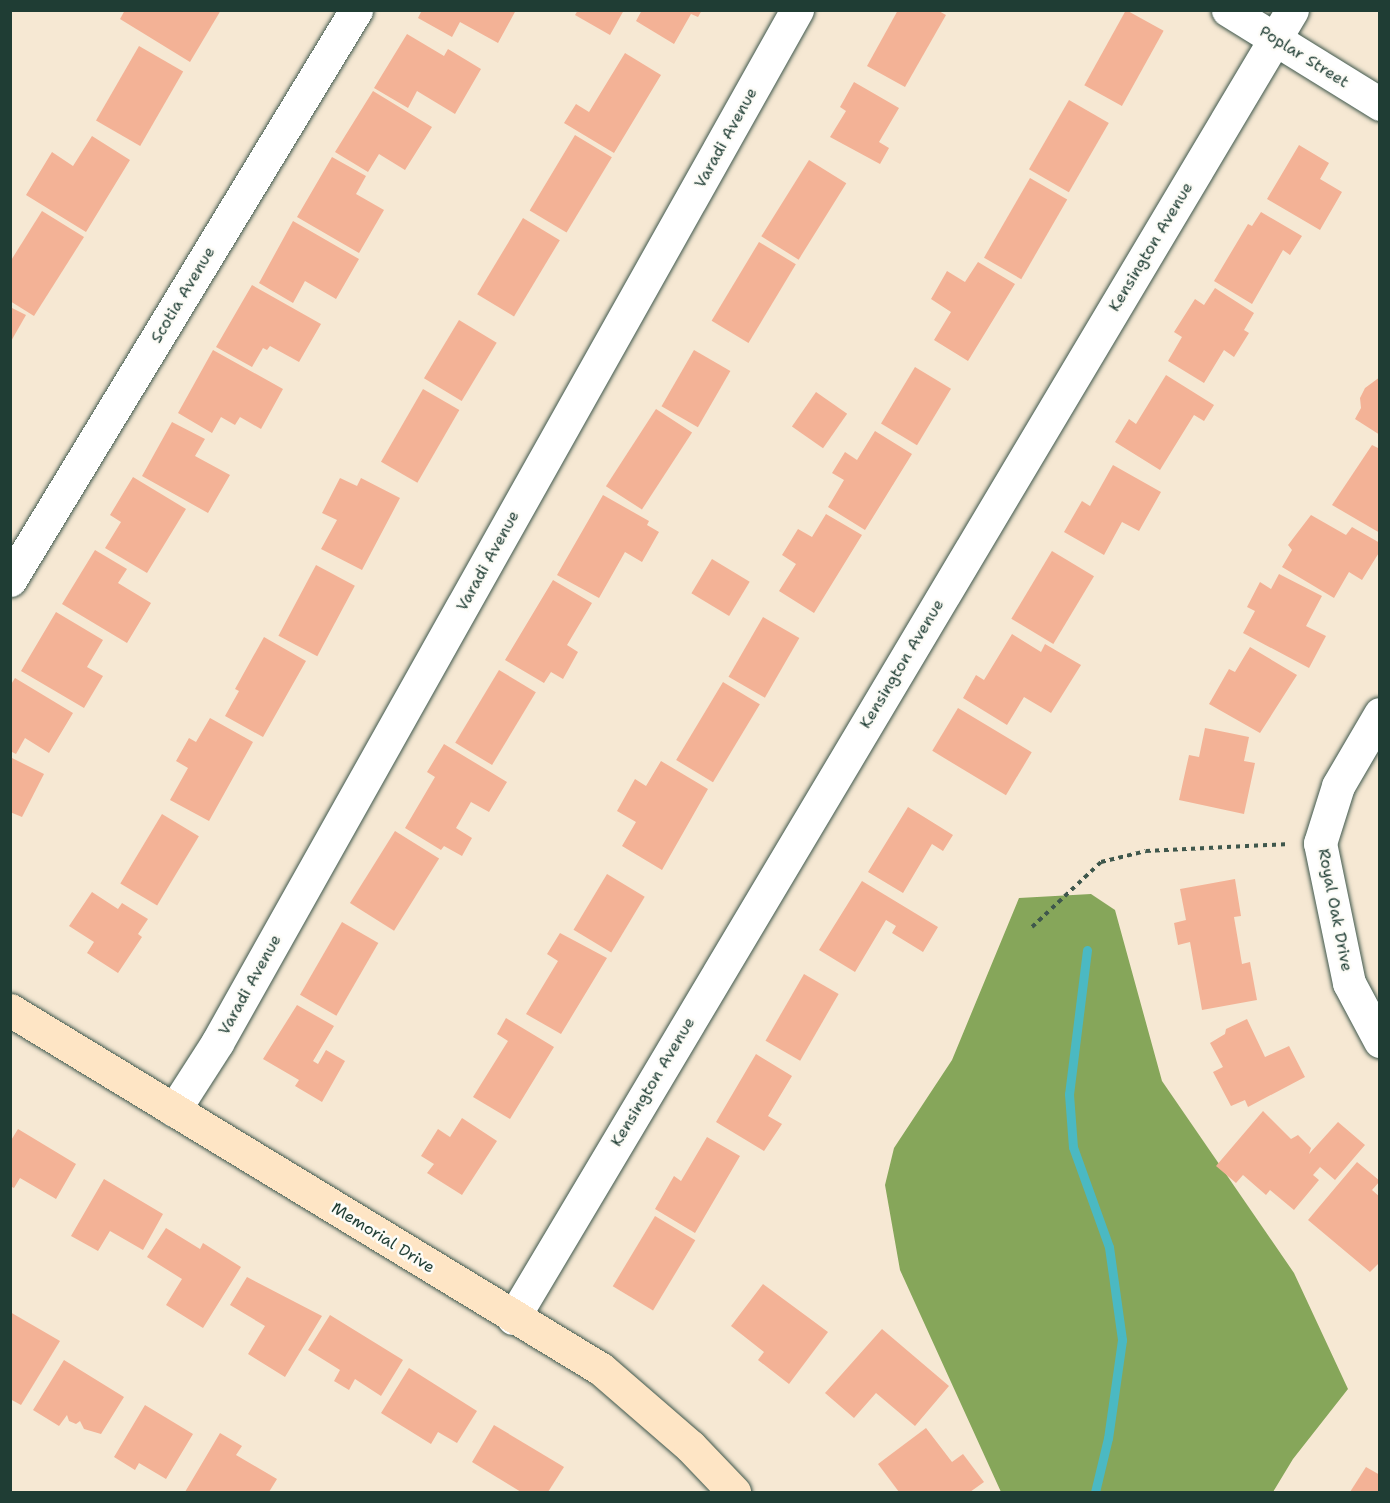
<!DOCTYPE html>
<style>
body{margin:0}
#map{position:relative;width:1390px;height:1503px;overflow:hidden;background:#f6e8d3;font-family:"Shantell Sans",sans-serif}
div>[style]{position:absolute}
.forest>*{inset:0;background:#86a65a}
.stream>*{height:9px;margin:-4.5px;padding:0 4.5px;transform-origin:4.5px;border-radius:4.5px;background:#4bb9c2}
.building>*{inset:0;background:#f3b296;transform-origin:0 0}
.path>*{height:4px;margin-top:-2px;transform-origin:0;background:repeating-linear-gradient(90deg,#3f574c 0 4.5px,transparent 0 9px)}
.roads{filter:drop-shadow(0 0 2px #3f574c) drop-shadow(0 0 2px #3f574c)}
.street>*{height:33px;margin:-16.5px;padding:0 16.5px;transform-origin:16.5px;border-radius:16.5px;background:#fff}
.secondary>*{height:33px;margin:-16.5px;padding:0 16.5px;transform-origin:16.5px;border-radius:16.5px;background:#fee5c5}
span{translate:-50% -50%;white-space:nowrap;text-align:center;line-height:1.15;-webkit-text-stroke:5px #fdfcf7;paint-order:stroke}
.street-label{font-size:16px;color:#1f3d34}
.frame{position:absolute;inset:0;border:12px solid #1f3d34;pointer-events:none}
</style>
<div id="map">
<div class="forest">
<i style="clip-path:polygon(1091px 894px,1115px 910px,1162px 1081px,1294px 1273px,1348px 1389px,1293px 1459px,1273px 1492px,1001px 1492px,900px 1270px,885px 1185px,894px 1148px,952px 1060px,1019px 898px)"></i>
</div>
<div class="stream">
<i style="left:1087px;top:950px;width:145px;rotate:97.1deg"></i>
<i style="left:1069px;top:1094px;width:53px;rotate:85.7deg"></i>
<i style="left:1073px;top:1147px;width:106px;rotate:70.2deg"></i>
<i style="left:1109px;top:1247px;width:94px;rotate:82deg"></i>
<i style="left:1122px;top:1340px;width:99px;rotate:98.1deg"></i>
<i style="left:1108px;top:1438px;width:56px;rotate:103.5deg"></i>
</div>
<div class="building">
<i style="clip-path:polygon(125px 10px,221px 10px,190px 62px,120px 19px)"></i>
<i style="clip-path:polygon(422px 10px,516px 10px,498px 43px,460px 22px,452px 37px,418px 18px)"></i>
<i style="clip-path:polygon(578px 10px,624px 10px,610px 35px,575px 15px)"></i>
<i style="clip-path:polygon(642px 10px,702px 10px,698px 17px,691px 14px,674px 44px,636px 21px)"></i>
<i style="clip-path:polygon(898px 10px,937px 10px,946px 15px,905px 87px,867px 66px)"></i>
<i style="left:1126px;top:10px;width:43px;height:86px;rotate:29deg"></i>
<i style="clip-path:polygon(407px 34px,444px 56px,448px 49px,481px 69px,455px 114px,417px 91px,408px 108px,374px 88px)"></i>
<i style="left:139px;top:46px;width:51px;height:86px;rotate:30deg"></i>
<i style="clip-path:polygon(625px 53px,661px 75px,614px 153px,564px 123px,576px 104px,589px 112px)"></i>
<i style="clip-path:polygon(854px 82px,899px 108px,879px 142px,889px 148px,880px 164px,830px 137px,846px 111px,840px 107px)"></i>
<i style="clip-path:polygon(373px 91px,432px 127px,405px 170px,379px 154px,368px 172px,335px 152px)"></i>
<i style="left:1069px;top:100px;width:46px;height:80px;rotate:30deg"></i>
<i style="left:575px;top:135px;width:43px;height:88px;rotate:31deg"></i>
<i style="clip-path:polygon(92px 136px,130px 160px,86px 232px,26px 195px,52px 152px,73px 166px)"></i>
<i style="clip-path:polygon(1299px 145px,1329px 163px,1320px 179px,1342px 192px,1320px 230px,1267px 199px)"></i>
<i style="clip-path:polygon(332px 157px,366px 176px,356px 194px,384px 210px,359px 253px,297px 217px)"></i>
<i style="left:809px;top:160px;width:44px;height:90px;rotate:32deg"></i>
<i style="left:1030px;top:178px;width:43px;height:92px;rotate:30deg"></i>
<i style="clip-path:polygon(42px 211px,84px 237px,34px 316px,10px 301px,10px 262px)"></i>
<i style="clip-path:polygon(1261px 212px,1302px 236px,1290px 255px,1283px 250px,1252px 304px,1214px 281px,1248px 224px,1252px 226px)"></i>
<i style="left:523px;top:218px;width:43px;height:89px;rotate:31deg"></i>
<i style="clip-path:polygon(293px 221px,359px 259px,336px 299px,305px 281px,293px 303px,259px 283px)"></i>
<i style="left:759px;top:242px;width:43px;height:92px;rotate:31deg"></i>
<i style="clip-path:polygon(978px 262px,1015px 284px,968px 361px,934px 340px,951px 312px,931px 299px,947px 271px,965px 282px)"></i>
<i style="clip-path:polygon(252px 285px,321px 324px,299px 362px,270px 346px,267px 350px,263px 348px,252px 367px,216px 347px)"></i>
<i style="clip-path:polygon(1215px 288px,1254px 313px,1244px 330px,1249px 333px,1234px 357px,1224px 350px,1204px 383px,1168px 361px,1182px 337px,1174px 332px,1195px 299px,1204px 305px)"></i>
<i style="clip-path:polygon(10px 307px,26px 315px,10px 343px)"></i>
<i style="left:459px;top:320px;width:44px;height:68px;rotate:31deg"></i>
<i style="clip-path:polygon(213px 350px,283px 389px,261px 429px,240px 417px,235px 425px,221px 417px,212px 433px,178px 413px)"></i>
<i style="left:694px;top:350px;width:42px;height:65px;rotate:30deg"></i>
<i style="left:915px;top:367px;width:42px;height:66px;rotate:31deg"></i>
<i style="clip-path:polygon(1166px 375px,1214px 405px,1204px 421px,1194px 415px,1160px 470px,1115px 442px,1129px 419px,1136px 424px)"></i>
<i style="clip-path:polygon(1380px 377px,1380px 435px,1355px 419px,1361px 408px,1360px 398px,1365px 388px)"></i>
<i style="left:423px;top:389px;width:42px;height:84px;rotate:30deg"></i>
<i style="left:816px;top:392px;width:38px;height:42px;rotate:35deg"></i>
<i style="left:656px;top:409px;width:43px;height:92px;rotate:33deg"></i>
<i style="clip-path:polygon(172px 422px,205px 439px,195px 456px,230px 475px,208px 513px,142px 476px)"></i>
<i style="clip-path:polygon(875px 431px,912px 454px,865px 530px,828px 507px,844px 480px,832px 473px,845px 452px,857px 460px)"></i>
<i style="clip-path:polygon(1372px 445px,1380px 449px,1380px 533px,1332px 505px)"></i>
<i style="clip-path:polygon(1113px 465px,1161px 492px,1139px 531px,1122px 522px,1104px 555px,1064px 532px,1082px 501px,1090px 506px)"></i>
<i style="clip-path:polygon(133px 477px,186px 509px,147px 573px,105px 548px,121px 522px,110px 515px)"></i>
<i style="clip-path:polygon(340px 478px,357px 486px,361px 478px,400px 498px,362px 570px,321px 549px,337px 520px,322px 513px)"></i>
<i style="clip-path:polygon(603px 495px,649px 521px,647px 525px,659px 532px,642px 562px,625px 552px,599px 598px,557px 575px)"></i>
<i style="clip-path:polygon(826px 514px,862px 535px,814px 613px,779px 591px,796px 564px,782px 555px,798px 529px,812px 537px)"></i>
<i style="clip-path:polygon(1311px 515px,1346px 535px,1352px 527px,1380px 543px,1380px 551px,1362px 580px,1349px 572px,1334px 598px,1282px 567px,1292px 550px,1288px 545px)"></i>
<i style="clip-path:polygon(95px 550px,127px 569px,118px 583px,151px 603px,127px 643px,62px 604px)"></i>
<i style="left:1052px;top:551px;width:49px;height:79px;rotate:31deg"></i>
<i style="left:712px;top:559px;width:44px;height:40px;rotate:31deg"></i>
<i style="left:316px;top:565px;width:44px;height:80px;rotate:28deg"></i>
<i style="clip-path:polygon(1279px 574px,1322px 596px,1306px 626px,1326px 636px,1309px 668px,1243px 633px,1255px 611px,1247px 607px,1260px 582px,1271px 589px)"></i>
<i style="clip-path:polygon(553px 580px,592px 603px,567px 645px,578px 652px,563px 679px,551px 672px,544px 683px,505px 660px)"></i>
<i style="clip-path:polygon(56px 612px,103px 640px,87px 667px,103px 676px,84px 708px,21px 671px)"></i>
<i style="left:763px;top:617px;width:42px;height:69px;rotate:30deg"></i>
<i style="clip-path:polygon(1012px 634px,1041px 652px,1045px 644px,1081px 665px,1051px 713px,1024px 697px,1007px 725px,963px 698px,976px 675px,984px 680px)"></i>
<i style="clip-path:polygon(264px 637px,306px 661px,263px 737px,225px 716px,239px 691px,235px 689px)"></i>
<i style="clip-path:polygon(1250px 647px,1297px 675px,1260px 733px,1209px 704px,1229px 669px,1235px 672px)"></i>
<i style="left:499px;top:670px;width:43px;height:85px;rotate:31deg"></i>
<i style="clip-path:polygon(15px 678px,73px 713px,49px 753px,25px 738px,16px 754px,10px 751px,10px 686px)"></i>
<i style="left:723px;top:682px;width:43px;height:91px;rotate:31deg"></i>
<i style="left:958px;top:708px;width:86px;height:50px;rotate:31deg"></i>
<i style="clip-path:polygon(210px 718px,253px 742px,209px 821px,170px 800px,188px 768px,176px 761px,189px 738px,196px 742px)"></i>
<i style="clip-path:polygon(1205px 728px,1249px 737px,1244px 761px,1255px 763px,1244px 814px,1179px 800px,1189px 755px,1199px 757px)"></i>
<i style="clip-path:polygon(444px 744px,507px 782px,489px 812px,471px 802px,456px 828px,472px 838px,462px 856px,444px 846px,441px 850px,405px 828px,435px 777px,427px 772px)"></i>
<i style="clip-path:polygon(10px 757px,44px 774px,22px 817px,10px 812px)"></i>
<i style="clip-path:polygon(661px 761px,708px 789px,662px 870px,622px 846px,636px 822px,617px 811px,635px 779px,646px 786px)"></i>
<i style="clip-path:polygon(908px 807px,953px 835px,943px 851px,932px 844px,903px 893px,868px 872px)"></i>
<i style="left:162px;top:814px;width:43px;height:81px;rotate:31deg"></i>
<i style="left:395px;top:831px;width:52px;height:85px;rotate:32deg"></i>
<i style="left:607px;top:874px;width:44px;height:65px;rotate:31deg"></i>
<i style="clip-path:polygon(1235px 879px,1241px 916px,1234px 917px,1242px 964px,1250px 962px,1257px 1000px,1202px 1010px,1190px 942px,1178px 945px,1174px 923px,1186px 920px,1180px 889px)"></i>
<i style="clip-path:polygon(862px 881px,938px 927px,923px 952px,892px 933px,896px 926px,886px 920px,855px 972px,819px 950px)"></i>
<i style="clip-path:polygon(92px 892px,118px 909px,122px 903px,148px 919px,138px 934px,142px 937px,118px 973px,87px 953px,94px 942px,69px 926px)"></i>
<i style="left:342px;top:922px;width:42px;height:84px;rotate:30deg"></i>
<i style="clip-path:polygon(560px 933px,607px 958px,561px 1034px,526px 1014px,558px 961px,547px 954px)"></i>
<i style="left:804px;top:974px;width:40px;height:77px;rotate:30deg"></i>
<i style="clip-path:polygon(297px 1005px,334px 1026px,313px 1061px,318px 1064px,326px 1050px,345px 1061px,322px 1102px,295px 1086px,299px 1080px,263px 1059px)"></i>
<i style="clip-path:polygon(506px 1018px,554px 1047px,510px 1119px,473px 1097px,508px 1041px,497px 1034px)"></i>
<i style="clip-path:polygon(1247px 1019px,1265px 1057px,1289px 1046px,1305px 1077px,1248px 1107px,1245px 1100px,1231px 1106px,1213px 1072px,1223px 1067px,1210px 1043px,1225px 1034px,1226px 1029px)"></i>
<i style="clip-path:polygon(756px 1054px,792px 1076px,768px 1116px,782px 1124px,764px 1151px,716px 1122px)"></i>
<i style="clip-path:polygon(1263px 1111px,1291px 1139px,1298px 1135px,1311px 1148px,1309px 1154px,1338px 1122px,1365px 1145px,1335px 1180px,1320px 1167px,1313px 1175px,1319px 1180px,1294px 1210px,1270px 1190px,1266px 1195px,1243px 1175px,1236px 1183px,1216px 1166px)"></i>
<i style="clip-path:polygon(462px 1118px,497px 1141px,462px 1195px,427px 1173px,434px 1164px,421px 1156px,438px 1129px,450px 1137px)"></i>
<i style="clip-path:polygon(18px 1129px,76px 1164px,56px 1199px,20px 1178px,14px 1188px,10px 1186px,10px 1142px)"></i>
<i style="clip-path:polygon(707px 1137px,740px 1156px,695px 1233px,655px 1209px,674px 1176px,681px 1181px)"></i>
<i style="clip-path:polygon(1357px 1162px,1380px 1181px,1372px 1190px,1380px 1197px,1380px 1262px,1370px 1272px,1308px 1220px)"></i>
<i style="clip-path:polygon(104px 1179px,163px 1214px,143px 1250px,110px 1231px,98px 1251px,71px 1236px)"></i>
<i style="left:655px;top:1216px;width:47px;height:82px;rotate:31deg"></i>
<i style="clip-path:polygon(166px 1228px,200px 1249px,203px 1243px,241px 1267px,203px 1328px,166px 1305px,182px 1279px,147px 1257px)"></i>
<i style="clip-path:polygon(247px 1277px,322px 1316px,285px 1377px,248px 1354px,265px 1326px,230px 1305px)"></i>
<i style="clip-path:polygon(763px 1284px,828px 1332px,789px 1384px,758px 1360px,764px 1352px,731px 1326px)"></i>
<i style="clip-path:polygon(10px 1312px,60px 1341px,21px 1405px,10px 1399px)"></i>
<i style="clip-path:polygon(330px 1315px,403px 1360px,381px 1396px,355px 1379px,349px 1390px,334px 1381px,340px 1370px,308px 1350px)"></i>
<i style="clip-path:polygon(882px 1329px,949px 1386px,915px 1426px,876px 1393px,854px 1418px,825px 1393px)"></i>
<i style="clip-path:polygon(64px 1360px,124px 1397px,101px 1434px,84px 1429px,80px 1421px,76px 1424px,69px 1421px,67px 1415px,59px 1426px,33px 1410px)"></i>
<i style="clip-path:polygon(409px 1368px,477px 1411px,457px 1443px,438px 1432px,431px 1444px,381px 1413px)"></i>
<i style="clip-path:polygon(145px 1405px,193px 1434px,166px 1479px,139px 1463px,135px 1470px,114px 1457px)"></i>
<i style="clip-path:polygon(494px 1425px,564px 1467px,548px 1492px,521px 1492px,472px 1462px)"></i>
<i style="clip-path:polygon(926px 1428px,952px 1462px,963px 1454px,984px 1482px,970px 1492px,899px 1492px,878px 1464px)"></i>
<i style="clip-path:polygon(220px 1433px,242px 1446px,236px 1455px,277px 1479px,269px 1492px,185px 1492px)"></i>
<i style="clip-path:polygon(1366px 1467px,1380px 1475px,1380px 1492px,1350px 1492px)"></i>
</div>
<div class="path">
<i style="left:1032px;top:927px;width:95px;rotate:-43.3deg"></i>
<i style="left:1101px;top:862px;width:46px;rotate:-13.7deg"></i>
<i style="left:1146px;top:851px;width:144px;rotate:-2.8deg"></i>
</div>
<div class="roads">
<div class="street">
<i style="left:1228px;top:10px;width:179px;rotate:31.7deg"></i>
<i style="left:10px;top:580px;width:667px;rotate:-58.74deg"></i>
<i style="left:1380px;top:714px;width:83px;rotate:120.3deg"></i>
<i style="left:1338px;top:786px;width:60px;rotate:107.5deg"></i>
<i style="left:1320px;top:843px;width:143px;rotate:78.3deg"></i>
<i style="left:1349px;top:983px;width:66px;rotate:61.9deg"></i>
<i style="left:174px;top:1110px;width:80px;rotate:-57.3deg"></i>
<i style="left:217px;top:1043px;width:1185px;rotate:-60.69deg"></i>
<i style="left:513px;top:1318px;width:1522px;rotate:-59.22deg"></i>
</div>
<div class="secondary">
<i style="left:10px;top:1010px;width:691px;rotate:31.28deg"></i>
<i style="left:601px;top:1369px;width:118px;rotate:40.9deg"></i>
<i style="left:690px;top:1446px;width:64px;rotate:46.3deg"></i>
</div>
</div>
<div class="street-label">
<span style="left:1304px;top:57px;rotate:32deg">Poplar Street</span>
<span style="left:726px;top:138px;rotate:-61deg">Varadi Avenue</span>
<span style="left:1151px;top:247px;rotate:-59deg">Kensington Avenue</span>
<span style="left:183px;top:295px;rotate:-59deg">Scotia Avenue</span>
<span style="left:488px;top:561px;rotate:-61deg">Varadi Avenue</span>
<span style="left:902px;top:664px;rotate:-59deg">Kensington Avenue</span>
<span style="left:1335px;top:910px;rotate:79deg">Royal Oak Drive</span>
<span style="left:250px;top:985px;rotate:-61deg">Varadi Avenue</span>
<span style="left:653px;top:1082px;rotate:-59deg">Kensington Avenue</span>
<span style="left:383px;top:1238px;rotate:32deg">Memorial Drive</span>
</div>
<div class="frame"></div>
</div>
